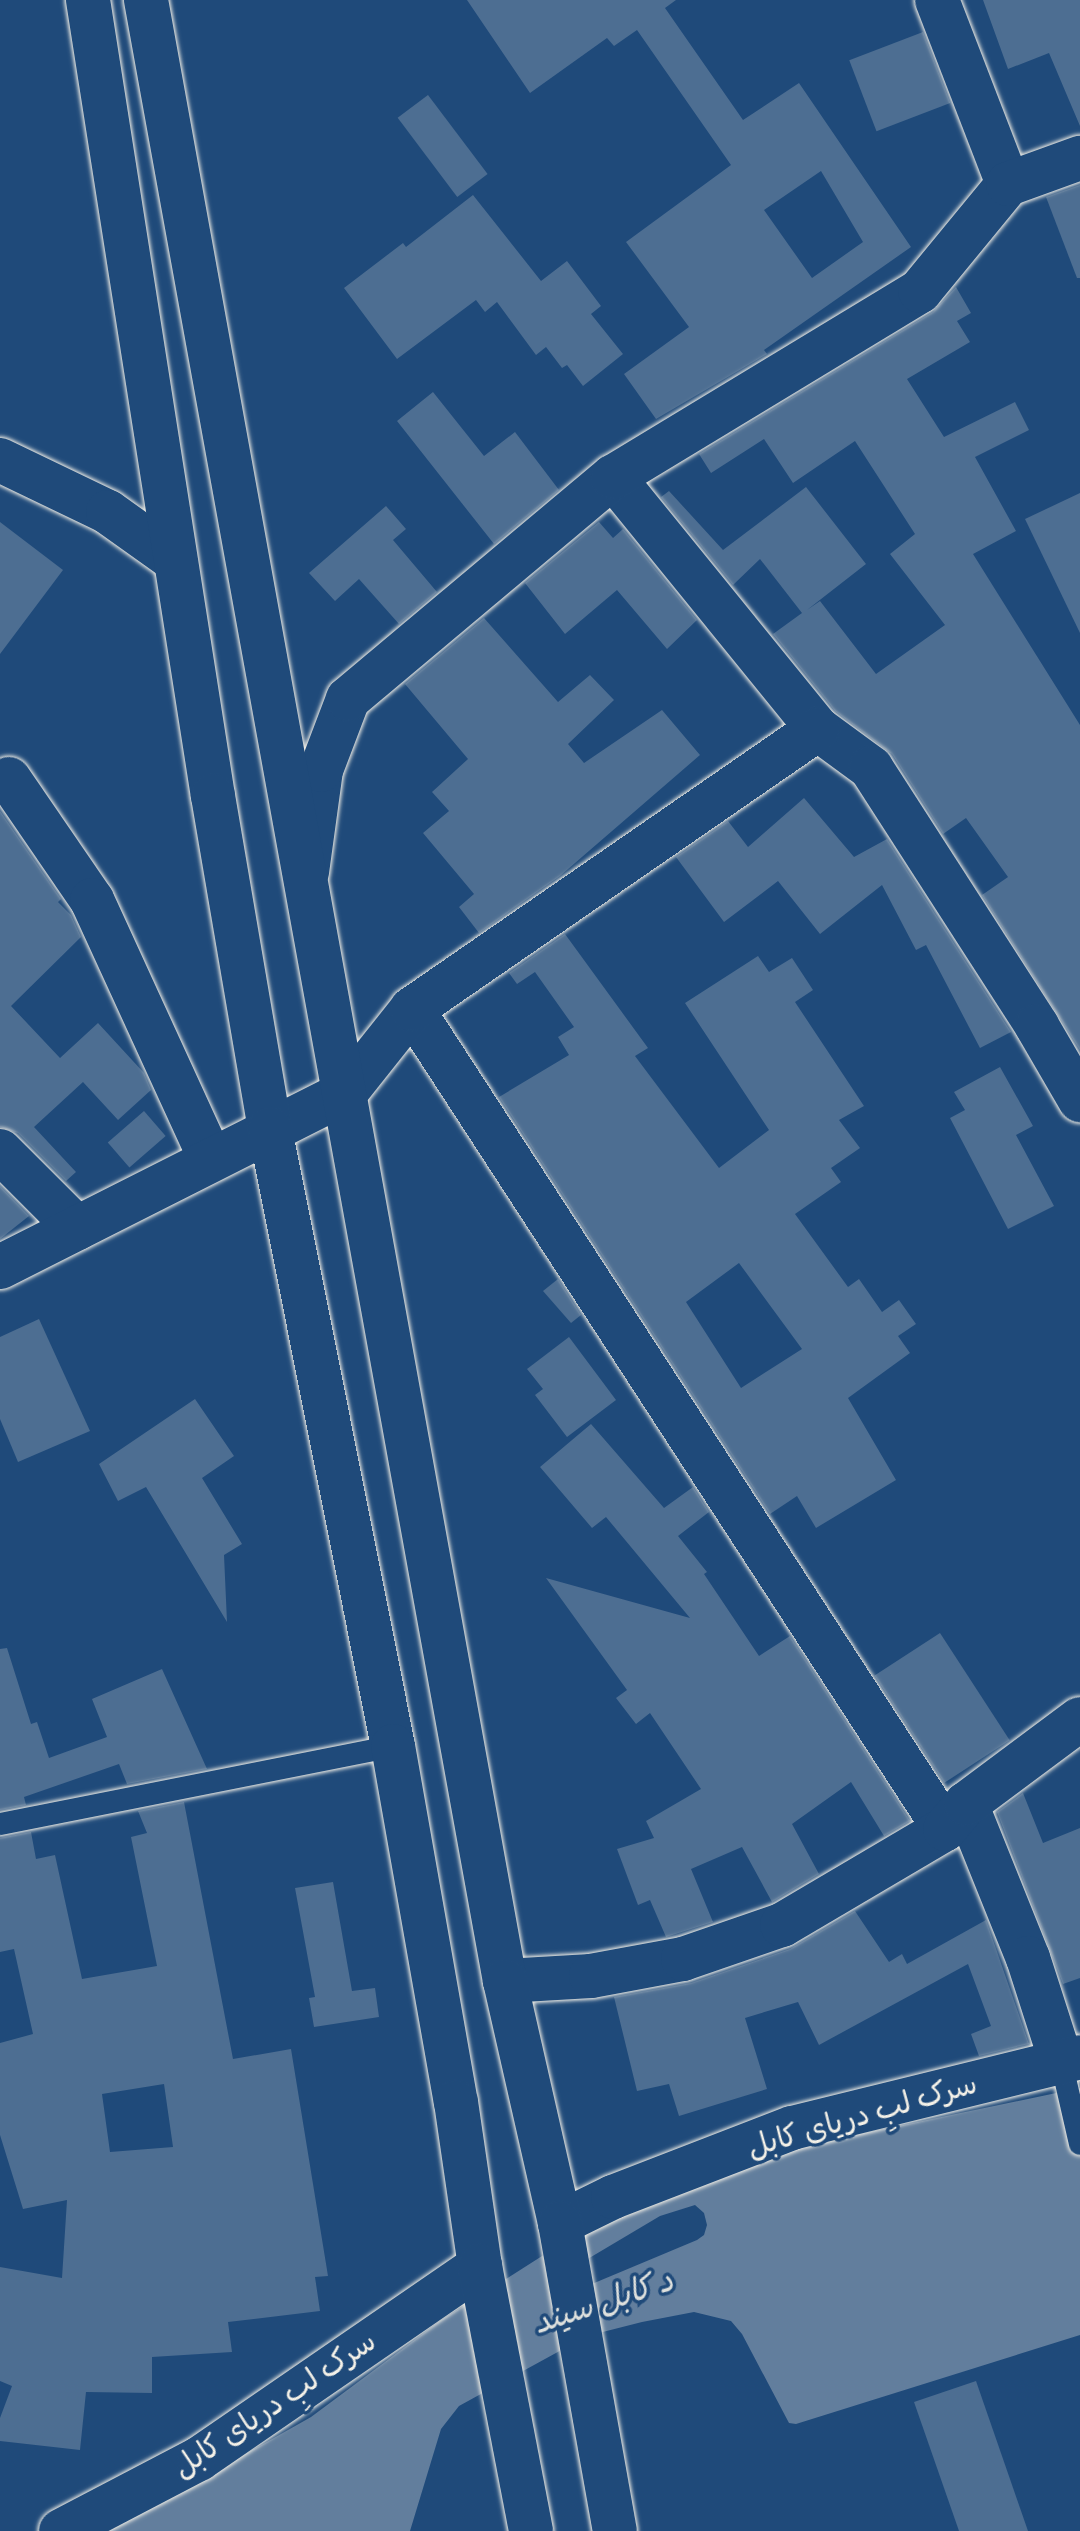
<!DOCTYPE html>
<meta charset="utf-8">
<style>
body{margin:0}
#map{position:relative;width:1080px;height:2531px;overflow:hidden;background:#1f4a7a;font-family:Itim,"Playpen Sans Arabic",sans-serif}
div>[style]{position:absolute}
.water>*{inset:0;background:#627e9d}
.building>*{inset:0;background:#4d6e92;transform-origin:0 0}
.roads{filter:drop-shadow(0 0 2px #f4f1e8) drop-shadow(0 0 2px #f4f1e8)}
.lane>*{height:22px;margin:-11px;padding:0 11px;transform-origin:11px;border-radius:11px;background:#1f4a7a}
.street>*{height:44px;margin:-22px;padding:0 22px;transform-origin:22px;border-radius:22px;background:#1f4a7a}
.secondary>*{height:44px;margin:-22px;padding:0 22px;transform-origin:22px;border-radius:22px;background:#1f4a7a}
span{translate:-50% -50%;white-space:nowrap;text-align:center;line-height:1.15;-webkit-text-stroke:7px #1f4a7a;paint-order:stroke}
.street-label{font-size:30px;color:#f4f1e8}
.water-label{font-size:32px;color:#dee0dd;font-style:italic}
</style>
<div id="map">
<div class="water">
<i style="clip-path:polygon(evenodd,1080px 2088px,1080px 2335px,796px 2424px,789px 2423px,742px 2334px,731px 2321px,694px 2312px,642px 2322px,587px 2336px,459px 2406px,441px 2429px,410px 2531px,109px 2531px,311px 2417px,440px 2321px,575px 2235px,774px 2152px,1080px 2088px,695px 2205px,704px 2213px,707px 2225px,704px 2235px,697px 2240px,568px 2294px,554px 2279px,660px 2216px,695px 2205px)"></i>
</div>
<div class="building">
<i style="clip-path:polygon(evenodd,467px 0,676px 0,665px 8px,743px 120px,799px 83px,911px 247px,764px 350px,767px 354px,656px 419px,624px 374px,689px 327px,626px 242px,731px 165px,637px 30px,614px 46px,607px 38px,530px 93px,467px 0,821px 171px,863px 242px,812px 278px,764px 210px,821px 171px)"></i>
<i style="clip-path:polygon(983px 0,1080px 0,1080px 126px,1049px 53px,1008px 69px)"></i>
<i style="left:923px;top:32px;width:76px;height:79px;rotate:69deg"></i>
<i style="left:428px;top:95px;width:99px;height:38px;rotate:53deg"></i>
<i style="clip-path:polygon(1080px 185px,1080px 278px,1077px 278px,1046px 197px)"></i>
<i style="clip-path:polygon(473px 195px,541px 281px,567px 261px,601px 306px,591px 314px,623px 354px,583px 386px,567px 365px,562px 368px,546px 347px,536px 355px,497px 302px,485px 312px,476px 300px,397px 359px,344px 288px,403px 243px,406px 247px)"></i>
<i style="clip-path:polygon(956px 287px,971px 313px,957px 321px,970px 342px,907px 379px,944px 437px,1015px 402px,1029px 430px,975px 457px,1016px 531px,973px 554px,1080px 725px,1080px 1050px,982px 895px,1008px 877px,966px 818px,943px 834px,892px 754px,835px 711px,773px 634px,802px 613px,760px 559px,733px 585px,661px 497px,669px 491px,723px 550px,806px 487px,866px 564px,807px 610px,820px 601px,876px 674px,945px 625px,890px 554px,915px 534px,855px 441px,793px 483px,764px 439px,711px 473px,699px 454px,933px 312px)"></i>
<i style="clip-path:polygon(433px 392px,484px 456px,515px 432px,559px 490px,494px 544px,397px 421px)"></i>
<i style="clip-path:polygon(1080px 493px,1080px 633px,1025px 519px)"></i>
<i style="clip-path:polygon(386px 506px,406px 529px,393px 540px,437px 592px,399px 624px,359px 579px,335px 601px,309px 573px)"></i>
<i style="clip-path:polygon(0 522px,63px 570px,0 654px)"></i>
<i style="clip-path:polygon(599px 522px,613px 538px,623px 529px,697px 620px,667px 649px,617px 590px,565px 634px,525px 583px)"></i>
<i style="clip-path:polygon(484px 618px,558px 702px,590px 675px,614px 700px,568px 744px,584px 763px,662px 710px,700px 755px,560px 876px,479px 933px,459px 907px,474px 894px,423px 833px,449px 811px,432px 792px,468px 759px,405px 684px)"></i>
<i style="clip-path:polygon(804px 798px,854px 857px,887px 839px,1011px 1032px,980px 1048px,926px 945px,916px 950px,882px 885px,820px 934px,778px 881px,724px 922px,676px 857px,728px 821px,748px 847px)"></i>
<i style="clip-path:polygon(0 811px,61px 899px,58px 902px,71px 915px,81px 937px,11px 1006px,60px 1058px,98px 1023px,144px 1073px,151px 1090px,118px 1120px,83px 1082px,34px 1127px,76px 1172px,66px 1181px,18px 1133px,0 1127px)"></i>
<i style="clip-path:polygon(evenodd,565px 934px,648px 1048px,635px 1056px,719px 1168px,769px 1130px,685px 1003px,758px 956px,769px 972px,792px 958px,813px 990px,795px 1002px,864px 1106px,839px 1120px,860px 1148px,831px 1168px,841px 1182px,795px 1214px,848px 1287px,859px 1279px,882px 1312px,899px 1300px,916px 1324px,898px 1336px,910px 1353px,848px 1398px,896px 1480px,816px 1528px,797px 1496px,770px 1514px,499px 1097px,569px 1055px,558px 1037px,574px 1027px,535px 972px,517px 984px,509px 973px,565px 934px,739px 1263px,802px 1349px,741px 1388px,686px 1302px,739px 1263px)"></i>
<i style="clip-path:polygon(1000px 1067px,1033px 1126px,1016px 1135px,1054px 1206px,1008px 1229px,950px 1118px,965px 1110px,954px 1092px)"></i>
<i style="left:144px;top:1111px;width:33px;height:48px;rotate:49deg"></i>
<i style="clip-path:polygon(0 1186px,29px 1216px,0 1239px)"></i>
<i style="clip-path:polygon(558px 1279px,581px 1315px,571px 1323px,543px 1291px)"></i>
<i style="clip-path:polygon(39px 1319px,90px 1431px,18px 1462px,0 1419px,0 1337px)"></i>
<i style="clip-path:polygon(569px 1337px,616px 1400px,567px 1437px,535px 1395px,543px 1389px,527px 1369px)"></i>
<i style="clip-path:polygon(195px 1399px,234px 1456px,202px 1478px,242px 1544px,224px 1555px,227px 1622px,146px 1487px,118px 1501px,99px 1464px)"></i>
<i style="clip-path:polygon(591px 1424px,664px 1508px,693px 1487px,709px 1512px,678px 1536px,707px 1572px,704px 1574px,759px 1656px,790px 1636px,910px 1821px,884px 1836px,851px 1782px,792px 1824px,819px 1874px,772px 1902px,742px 1847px,691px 1869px,713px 1922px,666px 1937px,650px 1900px,638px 1905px,617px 1849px,654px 1838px,646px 1821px,701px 1789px,650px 1713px,636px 1724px,616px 1698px,627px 1690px,546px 1578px,690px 1618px,606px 1517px,592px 1528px,540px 1467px)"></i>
<i style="left:940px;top:1633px;width:128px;height:78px;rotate:57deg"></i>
<i style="clip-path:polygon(7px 1648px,31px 1724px,37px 1722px,49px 1758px,107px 1737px,92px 1699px,162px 1669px,207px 1769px,127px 1784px,119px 1764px,24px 1797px,26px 1805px,0 1810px,0 1649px)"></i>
<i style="clip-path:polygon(1023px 1793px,1043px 1843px,1080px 1828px,1080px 1978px,1063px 1984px,997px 1812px)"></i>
<i style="clip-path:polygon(evenodd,184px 1802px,233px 2059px,291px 2049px,328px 2276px,315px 2277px,320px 2311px,228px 2322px,232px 2352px,152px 2357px,152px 2393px,86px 2392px,80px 2450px,0 2441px,0 2418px,12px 2386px,0 2381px,0 2267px,62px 2278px,67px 2200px,23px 2209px,0 2135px,0 2043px,33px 2034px,14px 1949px,0 1952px,0 1838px,31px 1832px,36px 1859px,55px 1855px,82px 1979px,157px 1966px,131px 1837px,147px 1833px,138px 1811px,184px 1802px,164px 2084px,173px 2147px,110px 2152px,102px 2094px,164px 2084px)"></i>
<i style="clip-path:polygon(333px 1882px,352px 1991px,375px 1988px,379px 2017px,314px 2027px,309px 1998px,315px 1997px,295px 1888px)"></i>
<i style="clip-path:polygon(855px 1911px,889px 1962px,902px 1954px,907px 1964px,986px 1920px,1029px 2044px,979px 2056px,971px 2034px,991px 2026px,968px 1964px,819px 2045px,798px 2002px,745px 2018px,767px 2089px,679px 2116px,669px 2084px,637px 2091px,614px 1997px,691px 1983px,790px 1949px)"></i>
<i style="clip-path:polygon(976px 2381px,1028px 2531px,959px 2531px,914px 2402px)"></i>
</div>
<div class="roads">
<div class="lane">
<i style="left:0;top:1824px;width:401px;rotate:-11.2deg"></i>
<i style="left:1061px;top:2061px;width:85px;rotate:77.1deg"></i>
</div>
<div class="street">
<i style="left:937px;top:0;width:197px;rotate:68.9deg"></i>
<i style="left:0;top:460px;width:120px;rotate:25.7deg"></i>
<i style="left:108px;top:512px;width:82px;rotate:35.6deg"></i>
<i style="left:613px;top:477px;width:325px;rotate:50.9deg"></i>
<i style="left:818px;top:729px;width:66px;rotate:36.3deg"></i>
<i style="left:871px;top:768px;width:307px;rotate:57.2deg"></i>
<i style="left:1037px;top:1026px;width:86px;rotate:59.8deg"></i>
<i style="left:9px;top:779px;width:147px;rotate:55.6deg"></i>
<i style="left:92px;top:900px;width:284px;rotate:65.4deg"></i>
<i style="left:307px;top:872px;width:103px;rotate:-82.2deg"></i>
<i style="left:321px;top:770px;width:76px;rotate:-69.2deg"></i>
<i style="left:348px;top:699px;width:346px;rotate:-40deg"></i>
<i style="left:613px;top:477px;width:359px;rotate:-31.2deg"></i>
<i style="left:920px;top:291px;width:139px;rotate:-50.6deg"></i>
<i style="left:1008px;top:184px;width:77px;rotate:-19.9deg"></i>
<i style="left:412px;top:1009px;width:978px;rotate:56.98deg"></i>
<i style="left:0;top:1151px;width:109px;rotate:45deg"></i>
<i style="left:0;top:1267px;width:388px;rotate:-26.8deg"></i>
<i style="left:346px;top:1092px;width:106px;rotate:-51.5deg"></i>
<i style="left:412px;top:1009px;width:493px;rotate:-34.6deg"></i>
<i style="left:966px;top:1804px;width:166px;rotate:68.1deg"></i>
<i style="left:1028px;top:1958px;width:108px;rotate:72.2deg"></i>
<i style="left:505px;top:1981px;width:86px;rotate:-3.3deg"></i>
<i style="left:591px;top:1976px;width:94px;rotate:-10.5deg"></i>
<i style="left:683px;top:1959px;width:105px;rotate:-19deg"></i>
<i style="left:782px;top:1925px;width:189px;rotate:-30.5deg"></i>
<i style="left:945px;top:1829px;width:33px;rotate:-50deg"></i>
<i style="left:966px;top:1804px;width:142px;rotate:-36.7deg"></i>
<i style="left:560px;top:2223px;width:59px;rotate:-26.1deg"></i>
<i style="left:613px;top:2197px;width:192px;rotate:-21.1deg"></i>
<i style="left:792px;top:2128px;width:297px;rotate:-13.8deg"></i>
<i style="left:61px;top:2531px;width:156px;rotate:-27.6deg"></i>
<i style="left:199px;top:2459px;width:341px;rotate:-34.5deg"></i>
</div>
<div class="secondary">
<i style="left:88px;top:0;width:806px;rotate:81.08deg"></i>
<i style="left:213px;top:796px;width:338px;rotate:80.3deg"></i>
<i style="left:270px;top:1129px;width:629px;rotate:78.73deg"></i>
<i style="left:393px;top:1746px;width:362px;rotate:80deg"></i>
<i style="left:456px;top:2102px;width:166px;rotate:81.7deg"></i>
<i style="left:480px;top:2266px;width:270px;rotate:79.1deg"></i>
<i style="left:146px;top:0;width:2013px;rotate:79.73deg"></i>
<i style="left:505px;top:1981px;width:248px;rotate:77.2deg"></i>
<i style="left:560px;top:2223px;width:313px;rotate:79.9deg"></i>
</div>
</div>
<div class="street-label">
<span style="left:862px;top:2115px;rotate:-16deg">سرک لبِ دریای کابل</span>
<span style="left:274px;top:2404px;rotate:-34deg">سرک لبِ دریای کابل</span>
</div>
<div class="water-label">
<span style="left:603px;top:2301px;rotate:-18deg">د کابل سيند</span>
</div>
</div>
